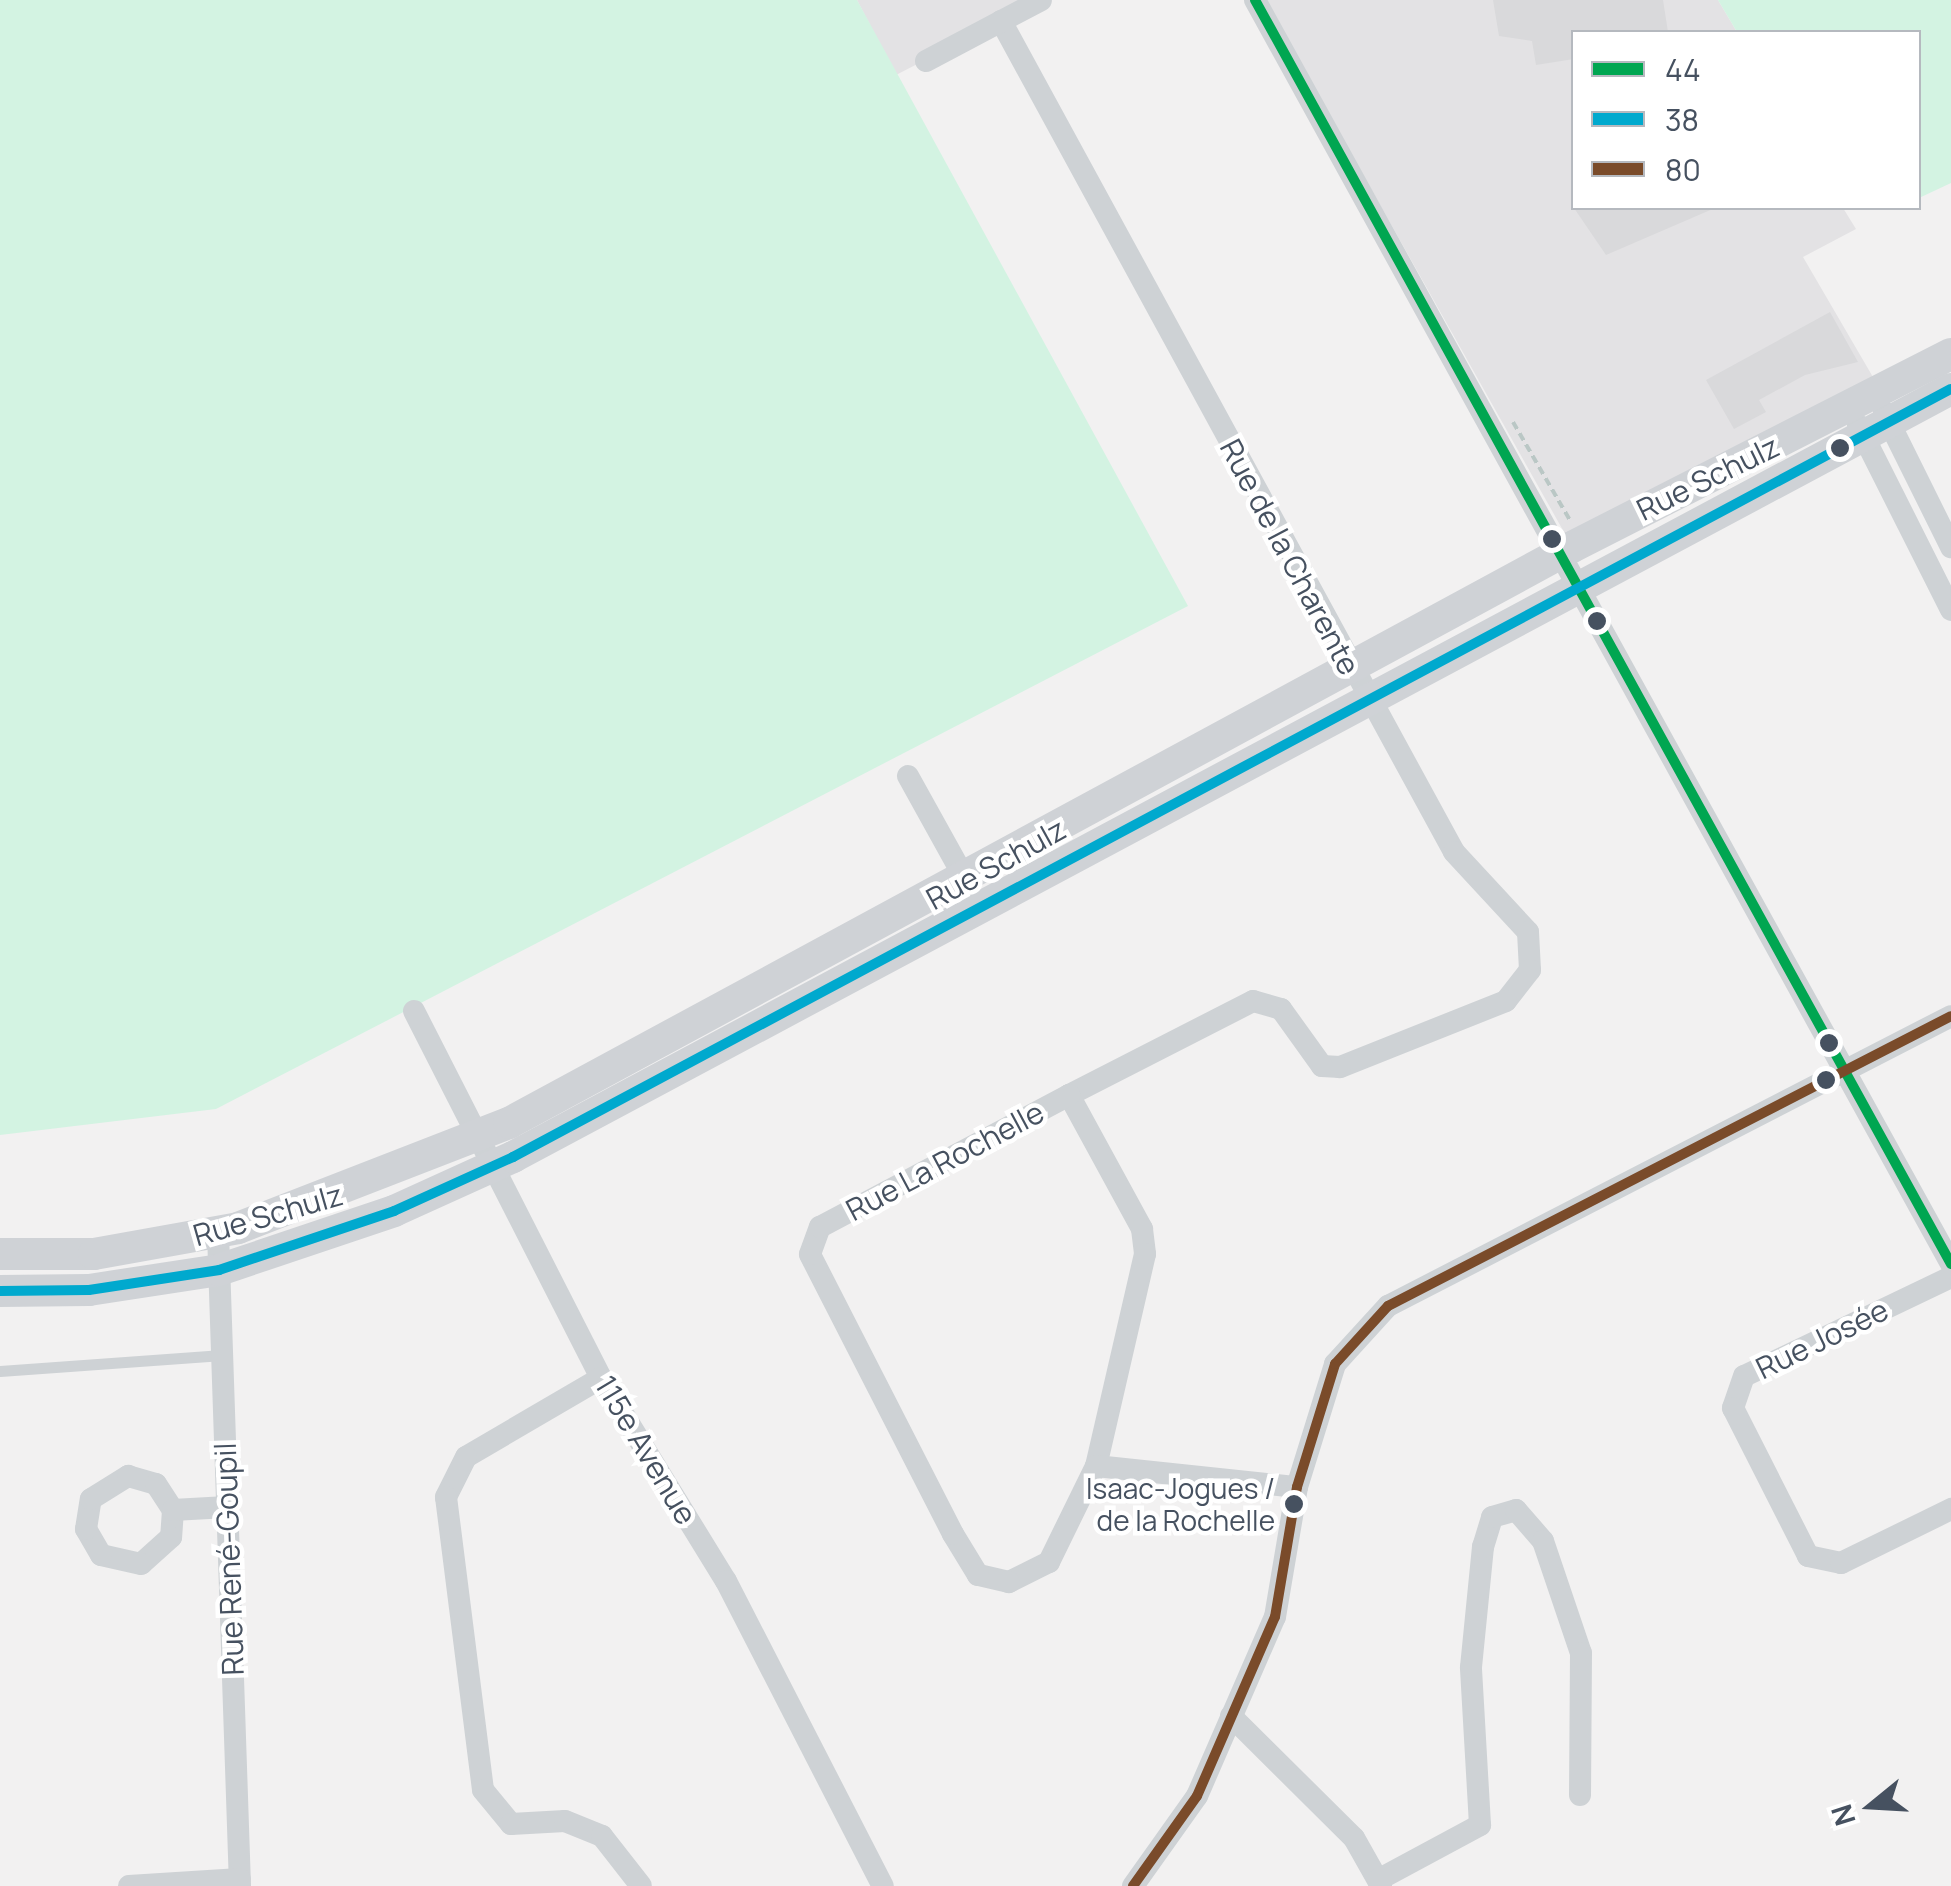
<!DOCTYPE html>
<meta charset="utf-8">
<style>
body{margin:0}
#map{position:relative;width:1951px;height:1886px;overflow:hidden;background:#f2f1f1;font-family:Manrope,sans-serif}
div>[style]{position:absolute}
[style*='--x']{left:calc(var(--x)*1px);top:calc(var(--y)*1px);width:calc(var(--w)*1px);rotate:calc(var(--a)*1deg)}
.education>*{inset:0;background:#e3e2e4}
.green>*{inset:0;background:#d3f3e2}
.building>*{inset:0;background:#d9d9db}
.path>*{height:4px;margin-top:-2px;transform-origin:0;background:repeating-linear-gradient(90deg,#bac7c5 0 8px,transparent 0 13px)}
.lane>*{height:11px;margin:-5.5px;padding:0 5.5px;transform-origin:5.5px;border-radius:5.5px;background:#ced2d5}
.street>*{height:22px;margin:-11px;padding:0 11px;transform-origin:11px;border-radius:11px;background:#ced2d5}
.secondary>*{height:32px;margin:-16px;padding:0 16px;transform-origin:16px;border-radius:16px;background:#cfd2d6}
.bus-1>*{height:10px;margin:-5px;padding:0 5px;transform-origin:5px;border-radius:5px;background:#00a651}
.bus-2>*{height:10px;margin:-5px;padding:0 5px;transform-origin:5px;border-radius:5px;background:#00a9ce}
.bus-3>*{height:10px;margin:-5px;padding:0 5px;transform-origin:5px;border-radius:5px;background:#7a4b2a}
.dots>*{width:28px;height:28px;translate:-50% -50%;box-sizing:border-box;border:5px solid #fff;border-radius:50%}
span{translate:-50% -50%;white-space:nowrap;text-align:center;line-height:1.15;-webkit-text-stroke:9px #fff;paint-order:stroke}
.bus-label{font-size:28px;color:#465160}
.right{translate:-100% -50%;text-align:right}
.street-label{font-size:30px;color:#465160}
.legend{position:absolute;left:1571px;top:30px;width:350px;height:180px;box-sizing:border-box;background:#fff;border:2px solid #b5b9bf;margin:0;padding:12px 18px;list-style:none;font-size:30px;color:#465160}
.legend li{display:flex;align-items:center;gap:20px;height:50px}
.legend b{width:50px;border:2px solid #b5b9bf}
.north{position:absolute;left:1821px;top:1756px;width:100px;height:100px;-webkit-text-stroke:8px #fff;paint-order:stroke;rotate:252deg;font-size:28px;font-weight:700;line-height:40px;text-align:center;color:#465160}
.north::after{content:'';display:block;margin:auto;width:35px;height:45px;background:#465160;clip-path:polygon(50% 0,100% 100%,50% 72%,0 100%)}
</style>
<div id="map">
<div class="education">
<i style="clip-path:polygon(857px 0,1041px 0,896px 75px)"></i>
<i style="clip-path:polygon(1265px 0,1718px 0,1737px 32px,1574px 32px,1574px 208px,1843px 208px,1856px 229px,1803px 257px,1877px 384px,1569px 541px)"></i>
</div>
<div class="green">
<i style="clip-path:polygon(0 0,857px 0,1188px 606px,216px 1109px,0 1135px)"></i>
<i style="clip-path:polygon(1718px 0,1951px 0,1951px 183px,1919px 198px,1918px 32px,1737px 32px)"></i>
</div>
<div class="building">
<i style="clip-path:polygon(1493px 0,1663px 0,1668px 32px,1574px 32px,1574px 59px,1536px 65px,1532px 41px,1499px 36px)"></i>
<i style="clip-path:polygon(1574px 208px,1715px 208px,1606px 255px)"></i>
<i style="clip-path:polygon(1830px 312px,1858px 362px,1805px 375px,1759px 400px,1766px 412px,1734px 429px,1706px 380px)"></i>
</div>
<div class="path">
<i style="--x:1513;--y:422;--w:116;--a:59.9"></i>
</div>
<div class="lane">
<i style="--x:0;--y:1371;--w:223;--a:-4.1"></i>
</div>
<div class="street">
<i style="--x:1255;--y:0;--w:1443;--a:61.16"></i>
<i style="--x:1001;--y:21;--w:946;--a:61.4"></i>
<i style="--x:1454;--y:852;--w:109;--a:47.2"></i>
<i style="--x:1528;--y:932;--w:38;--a:87"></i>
<i style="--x:1530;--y:970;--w:39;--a:128"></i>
<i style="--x:1506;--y:1001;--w:179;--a:158.3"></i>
<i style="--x:1340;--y:1067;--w:18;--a:-177"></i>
<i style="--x:1322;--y:1066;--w:70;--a:-125.7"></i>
<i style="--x:1281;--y:1009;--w:29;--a:-164"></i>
<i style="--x:1253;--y:1001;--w:207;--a:152.9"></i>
<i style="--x:926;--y:61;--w:130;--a:-27.9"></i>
<i style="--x:1884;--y:412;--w:151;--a:63.6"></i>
<i style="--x:1858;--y:425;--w:207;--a:63.3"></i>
<i style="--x:908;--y:776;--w:126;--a:61"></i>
<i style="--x:414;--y:1011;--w:412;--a:63"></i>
<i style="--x:601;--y:1378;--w:238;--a:58.4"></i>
<i style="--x:726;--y:1581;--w:343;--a:62.8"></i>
<i style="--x:1069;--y:1095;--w:153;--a:61.4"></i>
<i style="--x:1142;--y:1229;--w:25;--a:83"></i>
<i style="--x:1145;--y:1254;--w:218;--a:103"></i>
<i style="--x:1096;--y:1466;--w:107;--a:116.1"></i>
<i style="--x:1049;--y:1562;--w:45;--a:153.4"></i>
<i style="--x:1009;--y:1582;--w:32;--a:-167"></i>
<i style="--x:978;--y:1575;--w:48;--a:-121.4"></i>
<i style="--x:953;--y:1534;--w:314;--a:-117.1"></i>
<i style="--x:810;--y:1254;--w:29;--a:-70"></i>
<i style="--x:820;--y:1227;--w:282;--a:-27.9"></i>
<i style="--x:218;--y:1233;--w:653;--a:88.07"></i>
<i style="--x:1951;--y:1277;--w:229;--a:154.4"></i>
<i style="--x:1744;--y:1376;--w:34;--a:109"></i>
<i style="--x:1733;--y:1408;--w:166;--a:63.1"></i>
<i style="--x:1808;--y:1556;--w:34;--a:12"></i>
<i style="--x:1841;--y:1563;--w:123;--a:-26.1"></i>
<i style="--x:601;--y:1378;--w:156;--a:149.7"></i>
<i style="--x:466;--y:1457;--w:45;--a:116.6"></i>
<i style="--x:446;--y:1497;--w:295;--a:82.8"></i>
<i style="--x:483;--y:1790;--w:44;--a:50.5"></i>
<i style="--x:511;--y:1824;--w:54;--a:-3.2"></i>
<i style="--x:565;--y:1821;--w:40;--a:22"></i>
<i style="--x:602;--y:1836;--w:63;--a:52"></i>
<i style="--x:1096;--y:1466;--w:202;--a:6"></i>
<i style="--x:173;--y:1510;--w:27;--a:94"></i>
<i style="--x:171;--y:1537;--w:40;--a:138"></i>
<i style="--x:141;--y:1564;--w:41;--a:-167.3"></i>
<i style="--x:101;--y:1555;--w:30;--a:-120"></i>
<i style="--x:86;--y:1529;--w:30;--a:-81"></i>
<i style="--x:91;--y:1499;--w:44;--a:-31.9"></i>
<i style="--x:128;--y:1476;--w:29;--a:16"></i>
<i style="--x:156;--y:1484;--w:31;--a:57"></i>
<i style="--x:173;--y:1510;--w:54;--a:-3.2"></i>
<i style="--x:1231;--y:1716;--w:173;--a:44.8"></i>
<i style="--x:1354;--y:1838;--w:55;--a:60.6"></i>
<i style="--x:1378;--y:1880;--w:116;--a:-28.3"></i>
<i style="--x:1480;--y:1825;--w:158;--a:-93.3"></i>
<i style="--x:1471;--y:1667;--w:121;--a:-84.3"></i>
<i style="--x:1483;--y:1547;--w:31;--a:-73"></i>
<i style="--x:1492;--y:1517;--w:25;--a:-16"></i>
<i style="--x:1516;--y:1510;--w:41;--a:48.9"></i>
<i style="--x:1543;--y:1541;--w:118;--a:71.3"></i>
<i style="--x:1581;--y:1653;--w:142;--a:90.4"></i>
<i style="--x:129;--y:1886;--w:111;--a:-3.6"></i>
<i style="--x:1133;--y:1886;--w:110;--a:-54.6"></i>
<i style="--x:1197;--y:1796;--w:195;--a:-66.5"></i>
<i style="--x:1275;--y:1617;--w:132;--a:-80.4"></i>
<i style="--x:1297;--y:1487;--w:129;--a:-72.8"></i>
<i style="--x:1335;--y:1364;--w:79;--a:-47.6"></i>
<i style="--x:1388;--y:1306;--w:633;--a:-27.25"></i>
</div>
<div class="secondary">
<i style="--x:0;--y:1254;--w:94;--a:0"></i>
<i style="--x:94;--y:1254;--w:146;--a:-10.2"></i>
<i style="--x:238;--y:1228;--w:291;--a:-21.2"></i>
<i style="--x:509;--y:1123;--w:1209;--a:-28.45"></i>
<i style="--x:1572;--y:547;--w:425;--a:-27"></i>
<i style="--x:0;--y:1291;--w:89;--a:-0.6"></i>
<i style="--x:89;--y:1290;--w:132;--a:-8.7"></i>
<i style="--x:219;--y:1270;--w:185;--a:-18.6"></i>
<i style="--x:394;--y:1211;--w:131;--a:-24.4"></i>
<i style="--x:513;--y:1157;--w:1630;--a:-28.11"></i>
</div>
<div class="bus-1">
<i style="--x:1255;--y:0;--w:1443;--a:61.16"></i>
</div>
<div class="bus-2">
<i style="--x:0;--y:1291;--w:89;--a:-0.6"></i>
<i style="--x:89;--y:1290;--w:132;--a:-8.7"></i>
<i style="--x:219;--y:1270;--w:185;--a:-18.6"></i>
<i style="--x:394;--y:1211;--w:131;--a:-24.4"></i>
<i style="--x:513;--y:1157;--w:1630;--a:-28.11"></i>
</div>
<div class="bus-3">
<i style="--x:1133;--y:1886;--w:110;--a:-54.6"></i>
<i style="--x:1197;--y:1796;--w:195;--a:-66.5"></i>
<i style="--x:1275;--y:1617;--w:132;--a:-80.4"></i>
<i style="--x:1297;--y:1487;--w:129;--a:-72.8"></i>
<i style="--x:1335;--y:1364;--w:79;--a:-47.6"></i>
<i style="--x:1388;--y:1306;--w:633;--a:-27.25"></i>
</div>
<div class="dots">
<i style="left:1840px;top:448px;background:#465160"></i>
<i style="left:1552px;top:539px;background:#465160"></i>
<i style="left:1597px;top:621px;background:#465160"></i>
<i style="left:1829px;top:1043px;background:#465160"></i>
<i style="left:1826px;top:1080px;background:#465160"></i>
<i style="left:1294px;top:1504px;background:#465160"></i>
</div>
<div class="bus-label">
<span class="right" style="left:1275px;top:1504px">Isaac-Jogues /<br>de la Rochelle</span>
</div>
<div class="street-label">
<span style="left:1708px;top:478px;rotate:-26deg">Rue Schulz</span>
<span style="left:1290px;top:557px;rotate:62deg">Rue de la Charente</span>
<span style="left:996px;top:864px;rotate:-29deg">Rue Schulz</span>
<span style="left:945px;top:1161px;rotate:-28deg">Rue La Rochelle</span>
<span style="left:268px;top:1215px;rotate:-16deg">Rue Schulz</span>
<span style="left:1822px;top:1339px;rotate:-26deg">Rue Josée</span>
<span style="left:646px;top:1450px;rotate:59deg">115e Avenue</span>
<span style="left:229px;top:1559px;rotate:-92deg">Rue René-Goupil</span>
</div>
<ul class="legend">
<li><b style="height:12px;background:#00a651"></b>44</li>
<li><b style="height:12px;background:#00a9ce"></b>38</li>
<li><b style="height:12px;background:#7a4b2a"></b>80</li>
</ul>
<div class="north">N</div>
</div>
